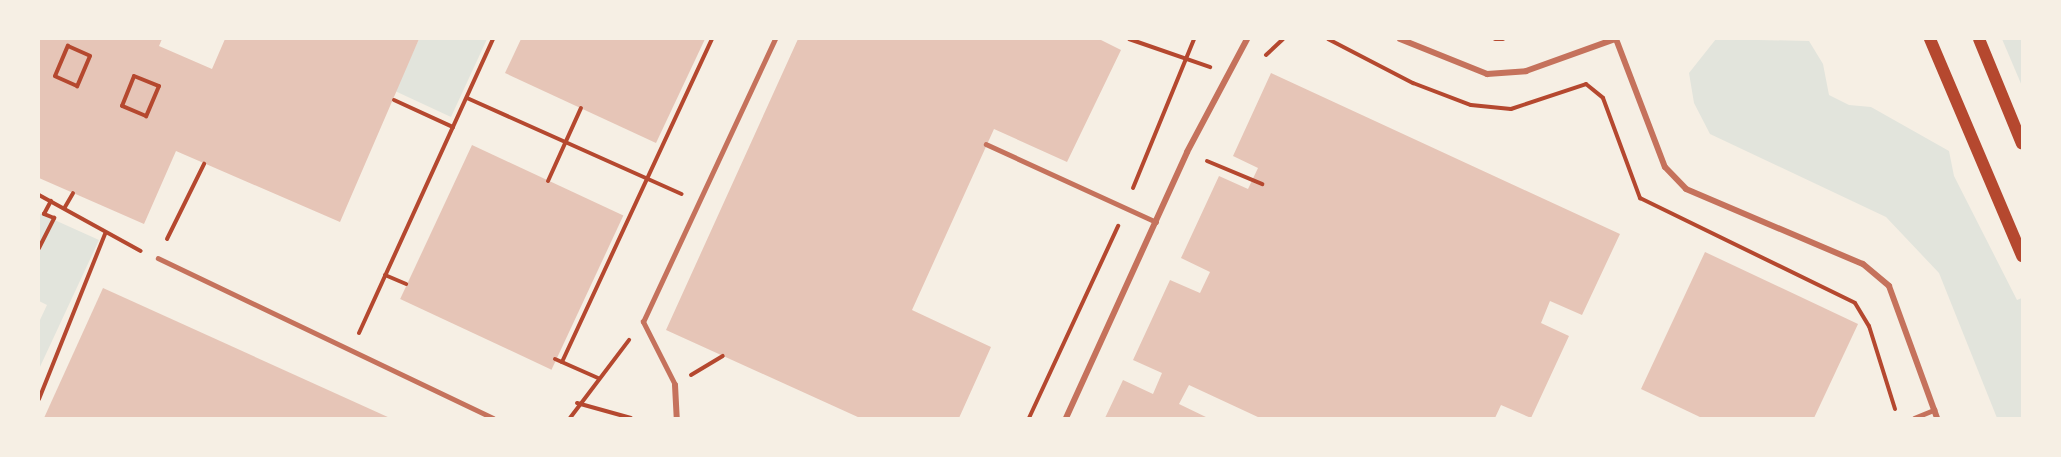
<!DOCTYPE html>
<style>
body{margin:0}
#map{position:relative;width:2061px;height:457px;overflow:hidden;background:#f6efe4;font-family:Commissioner,sans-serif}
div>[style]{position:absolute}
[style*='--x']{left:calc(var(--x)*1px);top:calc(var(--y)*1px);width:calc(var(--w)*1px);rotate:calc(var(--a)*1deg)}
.green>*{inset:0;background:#e2e4dc}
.building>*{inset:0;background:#e6c5b7;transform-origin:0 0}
.path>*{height:4px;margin:-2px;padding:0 2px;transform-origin:2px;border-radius:2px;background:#b5482f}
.service>*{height:4.5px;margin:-2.25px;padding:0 2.25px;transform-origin:2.25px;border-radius:2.25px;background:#c5725c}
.minor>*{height:6px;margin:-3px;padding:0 3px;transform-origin:3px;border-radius:3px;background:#c5725c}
.secondary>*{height:12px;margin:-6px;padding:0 6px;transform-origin:6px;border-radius:6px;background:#b5482f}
span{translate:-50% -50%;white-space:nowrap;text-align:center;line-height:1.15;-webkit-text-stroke:4.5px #f6efe4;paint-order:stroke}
.frame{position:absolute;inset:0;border:40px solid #f6efe4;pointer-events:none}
</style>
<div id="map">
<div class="green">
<i style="clip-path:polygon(419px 39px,487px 39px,451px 117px,395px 91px)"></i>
<i style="clip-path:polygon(1716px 39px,1809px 41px,1823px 64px,1829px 95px,1849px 105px,1871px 107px,1949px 151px,1954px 176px,2017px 300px,2022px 298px,2022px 418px,1997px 418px,1939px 273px,1886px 217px,1710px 134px,1694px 103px,1689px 73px)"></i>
<i style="clip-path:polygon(2002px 39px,2022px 39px,2022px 86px)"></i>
<i style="clip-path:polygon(39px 213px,99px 240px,39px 369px,39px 322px,47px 305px,39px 301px)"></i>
</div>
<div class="building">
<i style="clip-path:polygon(39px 39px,162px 39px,159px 46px,212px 69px,225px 39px,419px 39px,340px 222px,176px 151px,144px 224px,39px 178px)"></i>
<i style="clip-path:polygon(521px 39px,705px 39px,656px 143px,505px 73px)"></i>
<i style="clip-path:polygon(798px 39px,1099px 39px,1121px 50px,1067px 162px,994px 129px,912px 310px,991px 347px,959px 418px,860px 418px,666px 330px)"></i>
<i style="clip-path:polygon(1271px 73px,1620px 234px,1582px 315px,1550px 301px,1541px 323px,1569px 336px,1531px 418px,1501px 405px,1495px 418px,1260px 418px,1189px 385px,1179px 404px,1208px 418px,1105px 418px,1123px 380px,1153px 394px,1162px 373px,1133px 360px,1170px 280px,1200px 293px,1210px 272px,1181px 258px,1219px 176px,1248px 189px,1258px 168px,1233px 156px)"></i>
<i style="left:472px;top:145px;width:167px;height:170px;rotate:25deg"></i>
<i style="clip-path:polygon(1705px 252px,1858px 324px,1814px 418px,1702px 418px,1641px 389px)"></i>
<i style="clip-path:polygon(103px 288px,390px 418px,44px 418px)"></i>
</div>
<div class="path">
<i style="--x:1129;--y:39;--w:86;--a:19.1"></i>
<i style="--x:1328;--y:39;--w:96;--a:27.4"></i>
<i style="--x:1413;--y:83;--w:62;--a:20.8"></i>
<i style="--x:1471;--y:105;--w:40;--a:5.7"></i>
<i style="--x:1511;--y:109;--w:79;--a:-18.4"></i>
<i style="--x:1586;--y:84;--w:22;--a:39"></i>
<i style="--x:1603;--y:98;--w:107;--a:69.7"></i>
<i style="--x:1640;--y:198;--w:239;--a:26"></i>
<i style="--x:1855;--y:303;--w:27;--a:59"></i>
<i style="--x:1869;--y:326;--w:87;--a:72.6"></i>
<i style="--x:1495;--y:39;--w:8;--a:0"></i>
<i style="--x:68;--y:46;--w:24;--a:24"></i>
<i style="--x:90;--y:56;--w:33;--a:113"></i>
<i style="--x:77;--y:86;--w:24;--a:-156"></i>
<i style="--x:55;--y:76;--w:33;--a:-67"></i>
<i style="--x:1266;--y:55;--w:23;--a:-43"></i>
<i style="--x:134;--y:76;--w:27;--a:22"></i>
<i style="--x:159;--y:86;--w:33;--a:113"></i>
<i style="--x:146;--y:116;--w:26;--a:-157"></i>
<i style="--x:122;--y:106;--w:32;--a:-68"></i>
<i style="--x:467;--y:98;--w:235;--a:24.1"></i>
<i style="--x:394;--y:100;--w:65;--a:24.6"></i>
<i style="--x:1207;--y:161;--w:60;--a:22.7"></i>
<i style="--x:548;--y:181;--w:80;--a:-65.7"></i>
<i style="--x:1133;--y:188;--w:161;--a:-67.7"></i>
<i style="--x:39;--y:195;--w:116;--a:28.8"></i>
<i style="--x:65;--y:207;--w:16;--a:-60"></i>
<i style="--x:167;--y:239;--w:84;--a:-63.7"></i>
<i style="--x:39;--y:248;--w:34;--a:-63"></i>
<i style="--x:54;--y:218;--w:11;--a:-158"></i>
<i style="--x:44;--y:214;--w:15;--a:-62"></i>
<i style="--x:385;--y:275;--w:23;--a:23"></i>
<i style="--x:359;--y:333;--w:323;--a:-65.5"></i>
<i style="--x:555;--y:359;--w:47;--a:23.8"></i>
<i style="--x:562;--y:362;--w:356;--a:-65.1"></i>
<i style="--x:691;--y:375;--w:37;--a:-31"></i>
<i style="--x:39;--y:399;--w:178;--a:-68.2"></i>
<i style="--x:577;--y:403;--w:56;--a:15.5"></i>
<i style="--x:570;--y:418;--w:98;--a:-52.9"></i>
<i style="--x:1029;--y:418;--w:212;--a:-65.1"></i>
</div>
<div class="service">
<i style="--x:986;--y:144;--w:187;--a:24.6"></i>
<i style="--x:158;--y:258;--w:371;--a:25.5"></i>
<i style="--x:675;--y:385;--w:71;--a:-116.9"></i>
<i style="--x:643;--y:322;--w:312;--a:-65"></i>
<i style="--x:1914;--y:418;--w:22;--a:-22"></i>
</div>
<div class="minor">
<i style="--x:1400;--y:39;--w:94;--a:21.9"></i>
<i style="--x:1487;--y:74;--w:39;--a:-4"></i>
<i style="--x:1526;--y:71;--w:95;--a:-19.8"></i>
<i style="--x:1616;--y:39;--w:137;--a:69.1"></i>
<i style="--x:1665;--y:167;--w:30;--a:46"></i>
<i style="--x:1686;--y:189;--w:192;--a:23"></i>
<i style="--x:1863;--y:264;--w:34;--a:40"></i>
<i style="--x:1889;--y:286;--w:140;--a:70"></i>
<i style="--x:675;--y:385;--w:33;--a:87"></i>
<i style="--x:1066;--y:418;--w:292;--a:-65.5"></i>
<i style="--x:1187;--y:152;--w:128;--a:-62"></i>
</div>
<div class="secondary">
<i style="--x:1930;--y:39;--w:236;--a:67"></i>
<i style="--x:1979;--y:39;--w:113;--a:67.7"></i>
</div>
<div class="frame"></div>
</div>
